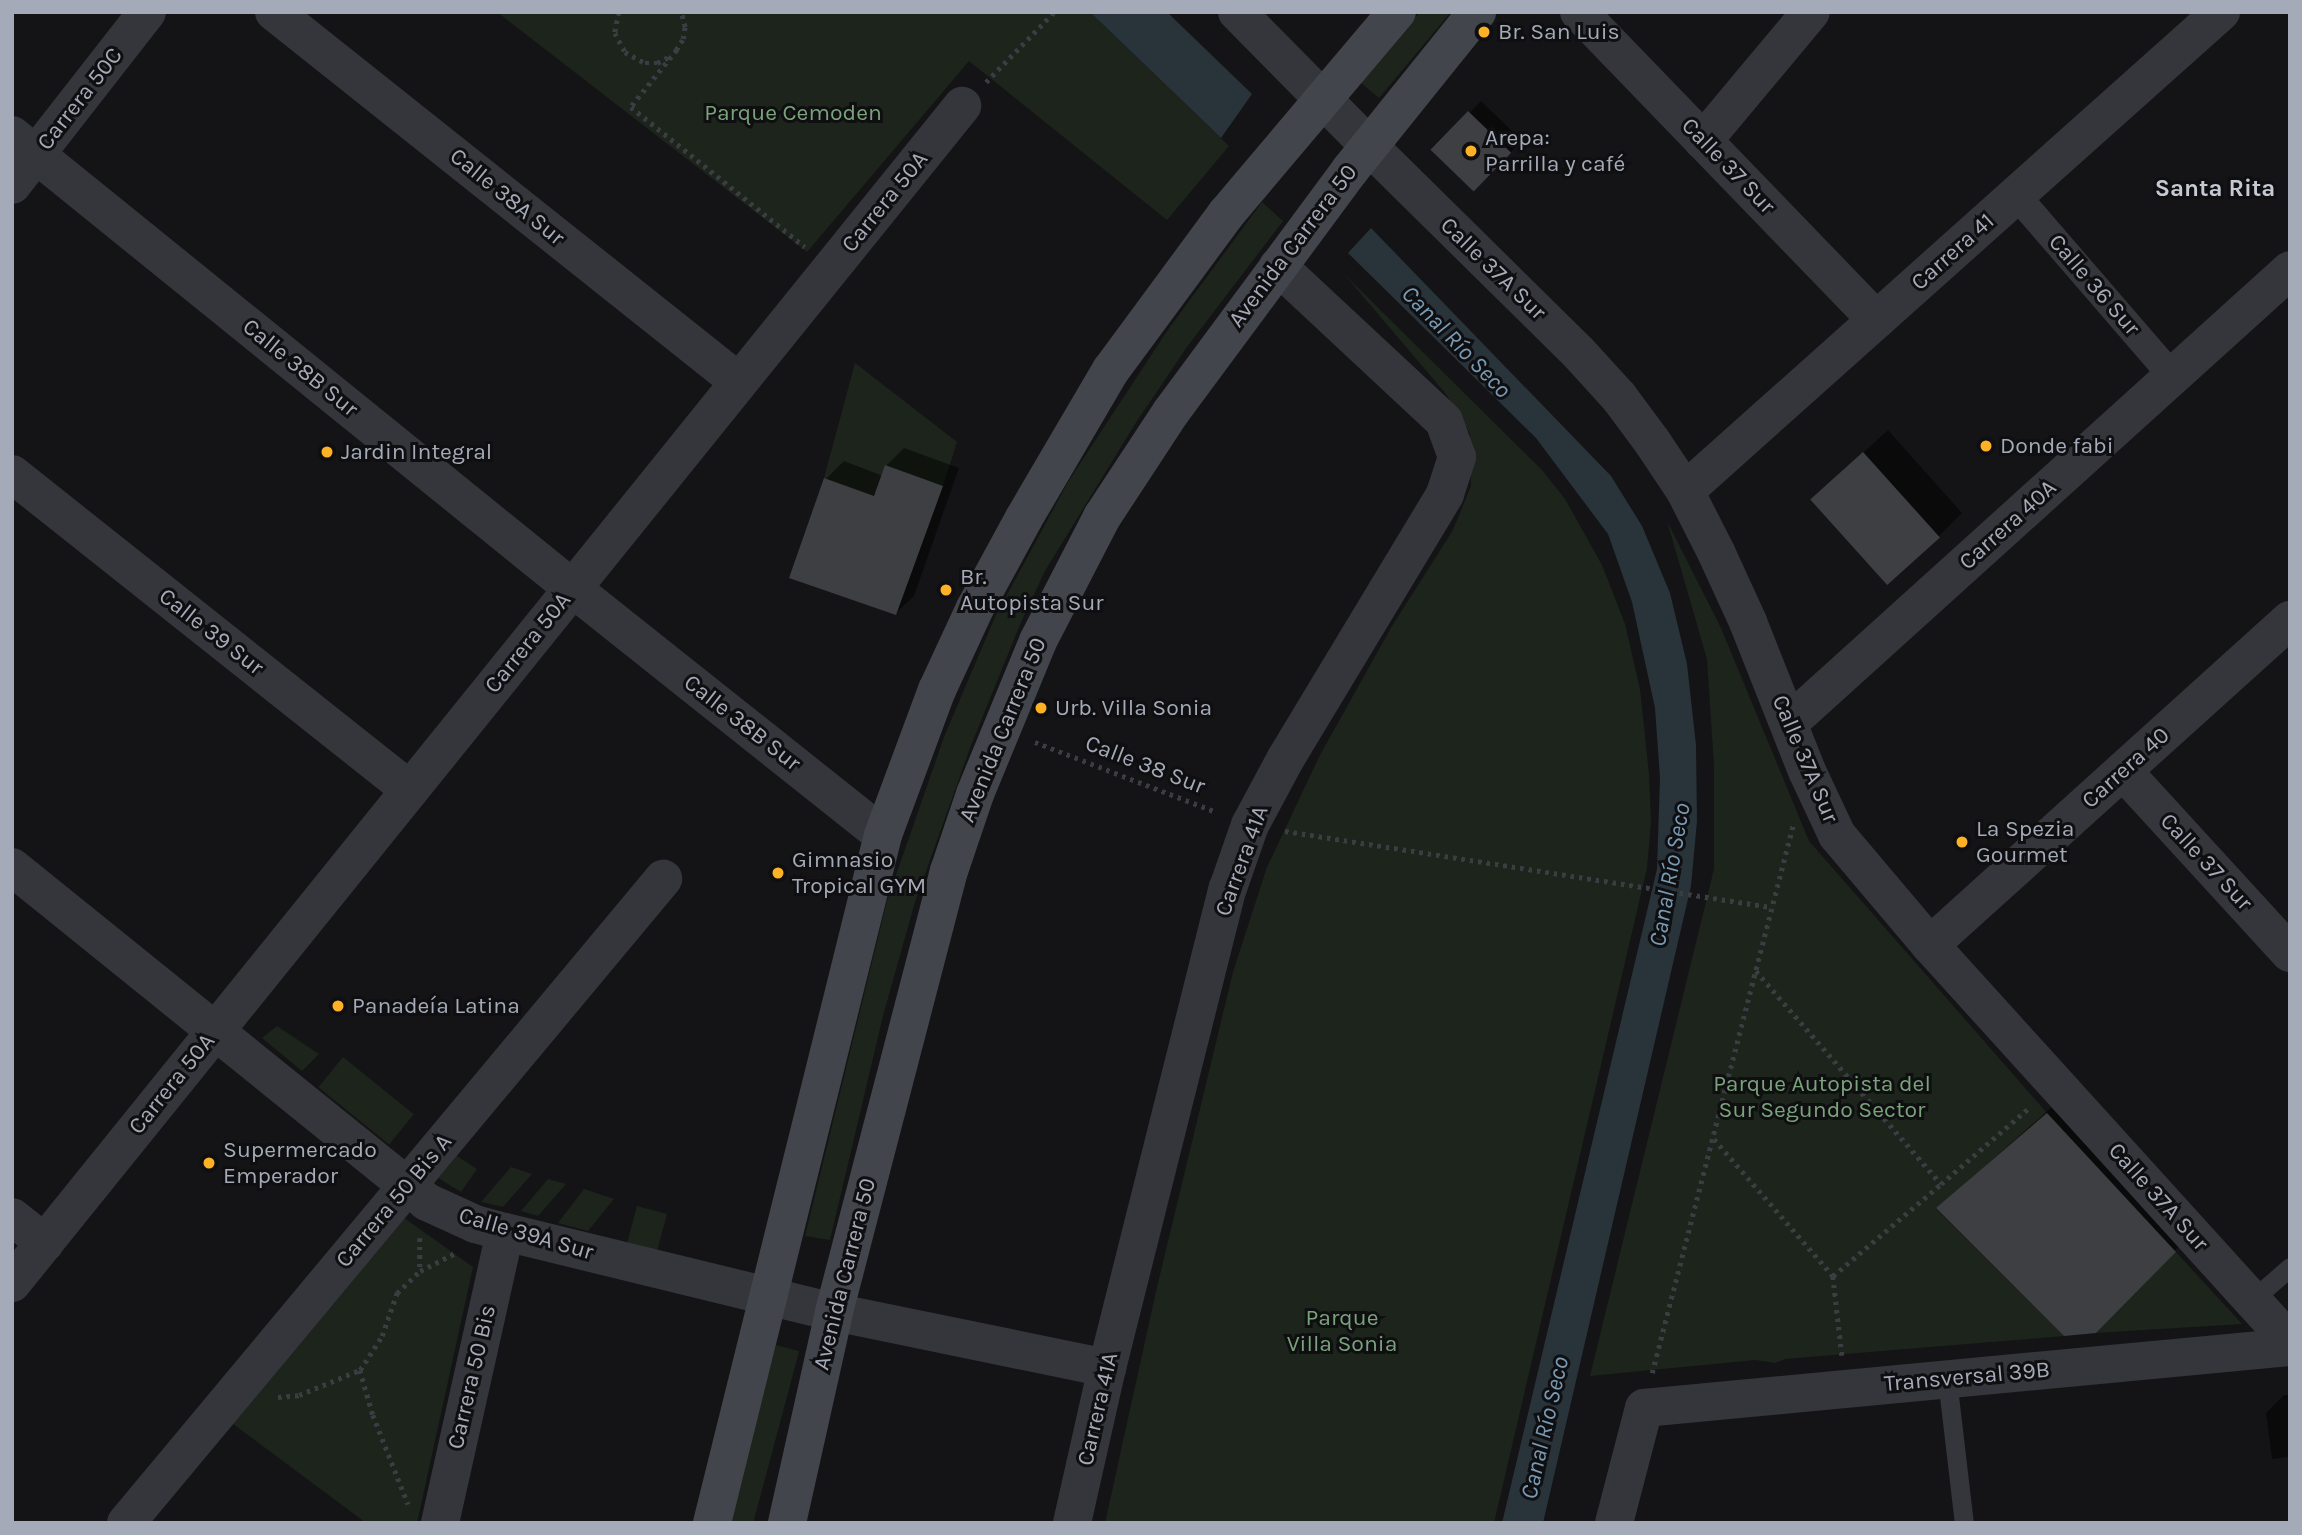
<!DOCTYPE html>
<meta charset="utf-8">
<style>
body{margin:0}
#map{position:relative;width:2302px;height:1535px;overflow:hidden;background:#141416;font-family:Karla,sans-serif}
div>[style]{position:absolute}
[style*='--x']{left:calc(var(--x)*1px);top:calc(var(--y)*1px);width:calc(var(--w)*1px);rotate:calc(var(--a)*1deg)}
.green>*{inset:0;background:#1c241c;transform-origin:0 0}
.water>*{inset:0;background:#29333a}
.shadow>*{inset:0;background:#0007;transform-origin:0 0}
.building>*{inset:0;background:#3e3f43;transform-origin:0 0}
.path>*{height:4.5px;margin-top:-2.25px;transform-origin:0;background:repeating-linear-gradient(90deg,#3a3d42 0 3.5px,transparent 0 8.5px)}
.service>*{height:19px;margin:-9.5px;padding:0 9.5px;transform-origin:9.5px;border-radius:9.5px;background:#34363b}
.pedestrian>*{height:28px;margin:-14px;padding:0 14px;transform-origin:14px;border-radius:14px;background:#34363b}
.minor>*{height:38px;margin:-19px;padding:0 19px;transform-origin:19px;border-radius:19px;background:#34363b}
.tertiary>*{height:38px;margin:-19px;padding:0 19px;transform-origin:19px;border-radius:19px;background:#34363b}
.secondary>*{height:38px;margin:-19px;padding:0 19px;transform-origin:19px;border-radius:19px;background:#42454b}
.dots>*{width:19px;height:19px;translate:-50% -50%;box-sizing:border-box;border:4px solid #0f0f11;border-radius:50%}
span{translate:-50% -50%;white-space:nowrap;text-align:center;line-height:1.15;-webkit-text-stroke:6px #0f0f11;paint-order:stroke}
.poi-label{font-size:23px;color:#a4aab7}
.left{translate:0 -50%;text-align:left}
.street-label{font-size:23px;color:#a4aab7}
.park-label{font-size:23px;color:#7aa37c}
.neighbourhood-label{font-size:24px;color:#c6c9d3;font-weight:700}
.water-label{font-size:24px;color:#799ab4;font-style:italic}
.frame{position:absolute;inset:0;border:14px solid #a4aab7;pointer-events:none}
</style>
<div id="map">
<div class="green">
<i style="clip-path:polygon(497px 12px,1090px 12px,1229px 146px,1167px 220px,969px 61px,807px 252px)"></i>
<i style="clip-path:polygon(1420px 12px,1451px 12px,1379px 98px,1361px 83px)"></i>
<i style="clip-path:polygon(1262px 202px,1283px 221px,1187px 347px,1135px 424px,1045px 571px,1021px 622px,970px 748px,915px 902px,883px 1016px,830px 1240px,805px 1236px,887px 901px,944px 737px,995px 617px,1068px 482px,1167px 331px)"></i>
<i style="clip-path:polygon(1344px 274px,1542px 470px,1565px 499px,1602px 565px,1625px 624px,1640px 689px,1649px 774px,1651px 822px,1647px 868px,1494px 1523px,1105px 1523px,1157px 1287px,1233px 972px,1267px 867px,1320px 755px,1392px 626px,1453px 530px,1471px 486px,1470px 433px,1446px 394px)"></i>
<i style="clip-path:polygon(855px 363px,957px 442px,943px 486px,885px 466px,874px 496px,824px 478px)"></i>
<i style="clip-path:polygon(1667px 521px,1721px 628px,1809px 841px,2047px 1113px,1936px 1209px,2064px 1336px,1785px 1359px,1775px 1363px,1755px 1360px,1590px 1376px,1714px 869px,1714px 766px,1707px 659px)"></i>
<i style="clip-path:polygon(277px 1026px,319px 1054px,302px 1071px,262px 1038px)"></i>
<i style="left:343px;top:1057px;width:91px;height:39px;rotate:39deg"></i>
<i style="clip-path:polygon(457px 1156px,477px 1169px,461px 1192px,438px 1178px)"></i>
<i style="clip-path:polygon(511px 1167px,532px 1174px,503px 1207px,481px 1202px)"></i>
<i style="clip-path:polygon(548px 1179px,566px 1184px,538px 1216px,521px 1211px)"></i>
<i style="clip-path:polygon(584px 1189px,614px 1199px,588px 1231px,558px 1223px)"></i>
<i style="left:637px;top:1206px;width:31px;height:39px;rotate:15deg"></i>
<i style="clip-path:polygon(400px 1215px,473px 1267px,417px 1523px,366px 1523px,229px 1421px)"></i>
<i style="clip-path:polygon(2176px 1252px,2242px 1324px,2096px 1333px)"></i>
<i style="left:776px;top:1345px;width:24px;height:182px;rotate:15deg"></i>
</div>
<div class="water">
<i style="clip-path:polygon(1090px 12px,1167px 12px,1252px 94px,1221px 138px)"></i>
<i style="clip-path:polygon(1371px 228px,1611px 476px,1642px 526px,1670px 593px,1687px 664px,1696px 745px,1697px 821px,1691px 886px,1543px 1523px,1502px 1523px,1657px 869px,1660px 778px,1655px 708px,1632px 602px,1608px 534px,1536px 438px,1348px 253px)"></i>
</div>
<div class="shadow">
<i style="left:1481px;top:101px;width:57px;height:69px;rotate:44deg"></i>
<i style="clip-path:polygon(1888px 430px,1962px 513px,1938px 537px,1813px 499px)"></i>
<i style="clip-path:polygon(904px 448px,959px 468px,914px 596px,896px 613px,826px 479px,844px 461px,883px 476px,886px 466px)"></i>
<i style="clip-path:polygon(2071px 1090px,2198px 1227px,2095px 1331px,1938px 1208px)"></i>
<i style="clip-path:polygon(2284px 1395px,2290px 1395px,2290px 1457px,2272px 1459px,2266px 1413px)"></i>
</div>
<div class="building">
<i style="left:1468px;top:111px;width:60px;height:54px;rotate:44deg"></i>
<i style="left:1863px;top:452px;width:115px;height:71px;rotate:48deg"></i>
<i style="clip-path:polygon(885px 465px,943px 486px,896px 615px,789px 578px,824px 478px,874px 496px)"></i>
<i style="clip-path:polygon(2047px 1113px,2176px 1252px,2096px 1333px,2064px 1336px,1936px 1208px)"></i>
</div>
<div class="path">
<i style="--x:619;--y:12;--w:21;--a:101"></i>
<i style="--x:615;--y:33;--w:21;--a:62"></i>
<i style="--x:625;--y:52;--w:23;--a:29"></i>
<i style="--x:645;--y:63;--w:12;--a:0"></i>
<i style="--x:657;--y:63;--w:15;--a:-28"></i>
<i style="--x:676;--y:50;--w:13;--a:-58"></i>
<i style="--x:683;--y:39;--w:12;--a:-81"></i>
<i style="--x:685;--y:27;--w:16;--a:-105"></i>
<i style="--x:677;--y:50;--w:73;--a:128.9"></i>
<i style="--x:631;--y:107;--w:223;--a:38.8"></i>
<i style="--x:986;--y:82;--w:98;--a:-45.8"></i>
<i style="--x:1035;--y:742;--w:194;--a:21.1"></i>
<i style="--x:1285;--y:831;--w:493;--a:8.9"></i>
<i style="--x:1756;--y:971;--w:282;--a:49"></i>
<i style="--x:1941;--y:1184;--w:119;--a:-40.9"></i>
<i style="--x:1714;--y:1139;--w:181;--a:49"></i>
<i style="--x:1833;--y:1276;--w:142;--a:-40.4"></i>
<i style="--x:420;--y:1238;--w:33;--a:90"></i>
<i style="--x:1833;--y:1276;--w:80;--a:83.5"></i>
<i style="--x:360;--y:1370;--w:47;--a:73.9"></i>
<i style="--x:373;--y:1415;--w:96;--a:68.5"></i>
<i style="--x:1652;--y:1373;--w:566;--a:-75.57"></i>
<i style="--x:278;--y:1397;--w:21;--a:-5"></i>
<i style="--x:299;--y:1395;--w:66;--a:-22.3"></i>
<i style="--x:360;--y:1370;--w:40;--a:-57.1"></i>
<i style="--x:382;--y:1336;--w:46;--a:-70.8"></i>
<i style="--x:397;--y:1293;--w:32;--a:-44"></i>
<i style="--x:420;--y:1271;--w:38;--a:-27"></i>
</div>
<div class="service">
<i style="--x:2252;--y:1300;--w:50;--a:-41"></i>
<i style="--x:1947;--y:1379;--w:145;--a:83.3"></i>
</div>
<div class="pedestrian">
<i style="--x:2016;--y:195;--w:239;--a:49.2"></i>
</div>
<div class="minor">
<i style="--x:274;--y:12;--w:594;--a:38.51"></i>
<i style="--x:1579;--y:12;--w:428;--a:46"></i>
<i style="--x:12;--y:135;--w:720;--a:38.97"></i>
<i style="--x:572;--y:588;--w:397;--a:38.5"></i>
<i style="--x:1703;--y:141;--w:168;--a:-50.1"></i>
<i style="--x:1369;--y:146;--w:293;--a:44.6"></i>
<i style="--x:1578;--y:352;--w:61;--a:47.7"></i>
<i style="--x:1619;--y:397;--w:57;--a:53.5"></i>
<i style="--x:1653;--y:443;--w:58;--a:56.3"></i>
<i style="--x:1685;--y:491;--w:68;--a:63.1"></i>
<i style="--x:1716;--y:552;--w:77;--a:65.4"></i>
<i style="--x:1748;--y:622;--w:160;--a:68.4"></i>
<i style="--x:1807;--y:771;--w:71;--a:64.9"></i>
<i style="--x:1837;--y:835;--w:144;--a:49.8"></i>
<i style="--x:1930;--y:945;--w:536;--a:47.8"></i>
<i style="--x:12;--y:185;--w:219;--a:-52"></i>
<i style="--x:12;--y:474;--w:508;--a:38.45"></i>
<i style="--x:1685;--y:491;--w:719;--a:-41.79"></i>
<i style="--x:1789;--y:723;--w:675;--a:-42.12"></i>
<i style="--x:2123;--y:771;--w:247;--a:47.5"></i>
<i style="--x:1930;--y:945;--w:485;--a:-42.1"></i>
<i style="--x:12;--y:1217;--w:42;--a:38.2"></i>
<i style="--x:12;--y:1283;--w:1513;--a:-51.09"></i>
<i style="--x:834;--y:1312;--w:279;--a:11.6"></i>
<i style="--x:126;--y:1523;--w:839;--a:-50.18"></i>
<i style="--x:440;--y:1523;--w:298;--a:-77.4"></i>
<i style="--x:1072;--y:1523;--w:159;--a:-77.3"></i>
<i style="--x:1107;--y:1368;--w:495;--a:-75.9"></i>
<i style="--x:1228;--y:888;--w:67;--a:-70.8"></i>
<i style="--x:1250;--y:825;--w:76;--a:-61.8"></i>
<i style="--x:1286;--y:758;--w:308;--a:-58.9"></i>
<i style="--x:1445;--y:494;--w:39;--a:-72"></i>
<i style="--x:1457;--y:457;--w:38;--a:-110"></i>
<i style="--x:1444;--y:421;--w:227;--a:-137"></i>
<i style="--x:1614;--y:1523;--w:119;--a:-75.4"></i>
<i style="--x:1644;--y:1408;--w:649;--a:-5.39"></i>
</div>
<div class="tertiary">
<i style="--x:1237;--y:12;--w:188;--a:45.4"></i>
<i style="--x:12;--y:867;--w:533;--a:38.91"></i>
<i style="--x:427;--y:1202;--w:53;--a:24.6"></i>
<i style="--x:475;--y:1224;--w:31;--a:15"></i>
<i style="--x:505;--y:1232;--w:339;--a:13.7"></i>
</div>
<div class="secondary">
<i style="--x:712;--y:1523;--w:709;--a:-76.04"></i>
<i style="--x:883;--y:835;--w:155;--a:-69.6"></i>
<i style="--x:937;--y:690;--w:90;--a:-65.1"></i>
<i style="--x:975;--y:608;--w:102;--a:-61.4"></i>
<i style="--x:1024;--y:518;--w:172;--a:-59.6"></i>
<i style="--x:1111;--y:370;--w:194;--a:-53.6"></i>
<i style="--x:1226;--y:214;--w:265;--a:-49.8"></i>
<i style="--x:787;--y:1523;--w:216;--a:-77.4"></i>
<i style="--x:834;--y:1312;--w:456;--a:-75.4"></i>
<i style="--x:949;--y:871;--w:81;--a:-71.3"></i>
<i style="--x:975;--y:794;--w:165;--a:-67.6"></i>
<i style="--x:1038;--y:641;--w:140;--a:-62.7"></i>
<i style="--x:1102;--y:517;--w:126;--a:-56.7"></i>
<i style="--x:1171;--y:412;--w:301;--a:-53.5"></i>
<i style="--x:1350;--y:170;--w:203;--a:-51.2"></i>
</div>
<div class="dots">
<i style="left:1484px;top:32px;background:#fdb125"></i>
<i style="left:1471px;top:151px;background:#fdb125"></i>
<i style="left:1986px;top:446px;background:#fdb125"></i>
<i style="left:327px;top:452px;background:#fdb125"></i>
<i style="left:946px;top:590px;background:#fdb125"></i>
<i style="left:1041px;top:708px;background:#fdb125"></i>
<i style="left:1962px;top:842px;background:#fdb125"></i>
<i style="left:778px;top:873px;background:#fdb125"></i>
<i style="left:338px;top:1006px;background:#fdb125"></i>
<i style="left:209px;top:1163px;background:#fdb125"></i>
</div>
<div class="poi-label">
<span class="left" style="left:1498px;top:32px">Br. San Luis</span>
<span class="left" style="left:1485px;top:151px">Arepa:<br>Parrilla y café</span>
<span class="left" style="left:2000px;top:446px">Donde fabi</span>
<span class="left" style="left:341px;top:452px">Jardin Integral</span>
<span class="left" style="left:960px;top:590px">Br.<br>Autopista Sur</span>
<span class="left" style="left:1055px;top:708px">Urb. Villa Sonia</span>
<span class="left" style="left:1976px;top:842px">La Spezia<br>Gourmet</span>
<span class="left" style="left:792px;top:873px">Gimnasio<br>Tropical GYM</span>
<span class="left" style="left:352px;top:1006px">Panadeía Latina</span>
<span class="left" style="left:223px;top:1163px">Supermercado<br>Emperador</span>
</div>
<div class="street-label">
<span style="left:80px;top:99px;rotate:-52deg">Carrera 50C</span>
<span style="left:1728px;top:166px;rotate:46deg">Calle 37 Sur</span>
<span style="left:507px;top:197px;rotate:39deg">Calle 38A Sur</span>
<span style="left:885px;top:202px;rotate:-51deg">Carrera 50A</span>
<span style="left:1293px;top:246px;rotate:-53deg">Avenida Carrera 50</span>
<span style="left:1953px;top:252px;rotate:-42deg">Carrera 41</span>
<span style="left:1493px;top:269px;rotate:44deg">Calle 37A Sur</span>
<span style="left:2094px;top:285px;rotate:49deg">Calle 36 Sur</span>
<span style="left:300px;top:368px;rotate:39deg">Calle 38B Sur</span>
<span style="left:2008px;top:525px;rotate:-42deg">Carrera 40A</span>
<span style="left:211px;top:632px;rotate:38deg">Calle 39 Sur</span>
<span style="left:528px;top:643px;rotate:-51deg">Carrera 50A</span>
<span style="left:742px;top:723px;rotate:38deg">Calle 38B Sur</span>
<span style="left:1003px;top:730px;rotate:-68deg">Avenida Carrera 50</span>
<span style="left:1805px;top:759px;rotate:67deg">Calle 37A Sur</span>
<span style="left:1145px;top:765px;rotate:21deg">Calle 38 Sur</span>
<span style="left:2126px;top:768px;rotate:-42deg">Carrera 40</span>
<span style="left:1242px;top:861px;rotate:-70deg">Carrera 41A</span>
<span style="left:2206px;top:862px;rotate:47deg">Calle 37 Sur</span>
<span style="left:172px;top:1084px;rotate:-51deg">Carrera 50A</span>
<span style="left:2158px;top:1197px;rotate:48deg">Calle 37A Sur</span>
<span style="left:394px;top:1201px;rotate:-50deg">Carrera 50 Bis A</span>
<span style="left:526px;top:1234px;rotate:16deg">Calle 39A Sur</span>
<span style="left:845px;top:1274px;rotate:-76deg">Avenida Carrera 50</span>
<span style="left:472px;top:1377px;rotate:-77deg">Carrera 50 Bis</span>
<span style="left:1967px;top:1377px;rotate:-5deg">Transversal 39B</span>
<span style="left:1098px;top:1409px;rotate:-77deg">Carrera 41A</span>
</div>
<div class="park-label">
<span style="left:793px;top:113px">Parque Cemoden</span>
<span style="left:1822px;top:1097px">Parque Autopista del<br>Sur Segundo Sector</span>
<span style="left:1342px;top:1331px">Parque<br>Villa Sonia</span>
</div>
<div class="neighbourhood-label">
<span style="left:2215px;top:189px">Santa Rita</span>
</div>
<div class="water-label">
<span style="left:1456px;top:342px;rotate:46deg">Canal Río Seco</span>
<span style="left:1670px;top:875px;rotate:-80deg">Canal Río Seco</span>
<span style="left:1545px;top:1428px;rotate:-77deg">Canal Río Seco</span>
</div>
<div class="frame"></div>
</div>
